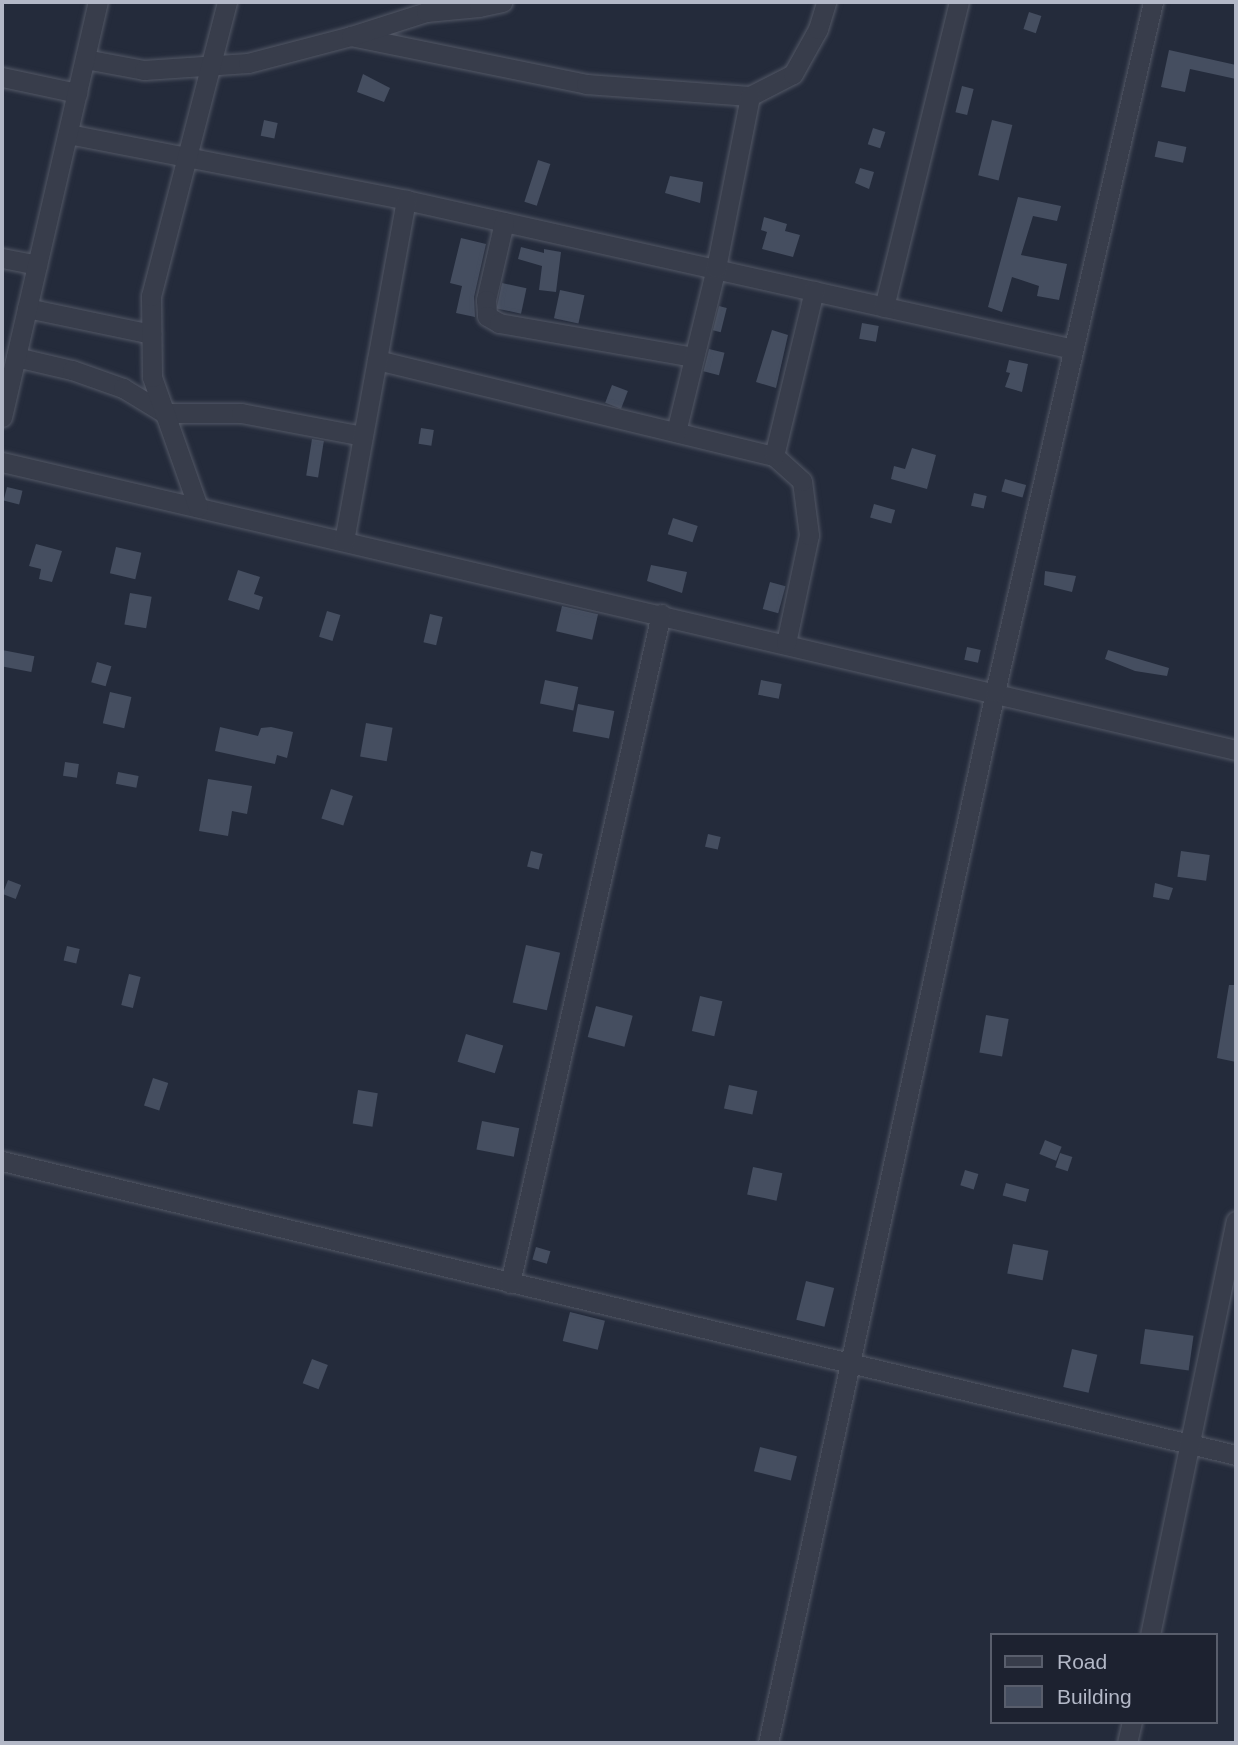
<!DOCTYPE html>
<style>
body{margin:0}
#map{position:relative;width:1238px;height:1745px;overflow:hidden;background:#242b3b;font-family:Helvetica,sans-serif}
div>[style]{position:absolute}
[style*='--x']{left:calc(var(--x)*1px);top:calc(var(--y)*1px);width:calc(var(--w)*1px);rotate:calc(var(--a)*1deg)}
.building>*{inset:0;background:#454e60;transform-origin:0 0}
.roads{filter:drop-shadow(0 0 2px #535866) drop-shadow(0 0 2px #535866)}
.minor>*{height:19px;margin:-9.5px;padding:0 9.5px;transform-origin:9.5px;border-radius:9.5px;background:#383d4b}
span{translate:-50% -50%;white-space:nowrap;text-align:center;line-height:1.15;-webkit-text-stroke:5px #1d2230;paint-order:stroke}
.frame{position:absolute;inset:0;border:4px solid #b3b8c7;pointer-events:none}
.legend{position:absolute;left:990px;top:1633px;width:228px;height:91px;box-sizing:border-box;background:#1d2230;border:2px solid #595e6c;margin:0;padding:9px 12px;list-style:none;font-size:21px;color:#b3b8c7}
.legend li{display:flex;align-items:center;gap:14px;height:35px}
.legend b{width:35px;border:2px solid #595e6c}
</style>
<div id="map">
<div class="building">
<i style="left:1029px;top:12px;width:13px;height:18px;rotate:18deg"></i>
<i style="clip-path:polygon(1169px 50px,1236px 65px,1236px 79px,1190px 69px,1185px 92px,1161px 87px)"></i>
<i style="clip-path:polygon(363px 74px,390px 88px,384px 102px,357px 92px)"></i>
<i style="left:962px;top:86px;width:12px;height:27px;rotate:14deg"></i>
<i style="left:264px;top:120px;width:14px;height:16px;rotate:12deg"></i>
<i style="left:992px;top:120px;width:21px;height:57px;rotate:14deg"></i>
<i style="left:873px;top:128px;width:13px;height:17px;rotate:18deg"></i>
<i style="left:1158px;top:141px;width:29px;height:16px;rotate:12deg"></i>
<i style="left:538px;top:160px;width:13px;height:44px;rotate:18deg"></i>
<i style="clip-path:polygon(860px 168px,874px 172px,869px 189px,855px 183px)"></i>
<i style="clip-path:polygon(670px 176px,703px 182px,700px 203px,665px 193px)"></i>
<i style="clip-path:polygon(1018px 197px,1061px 206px,1057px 221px,1033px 216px,1021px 255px,1067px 264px,1059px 300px,1037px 296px,1039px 286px,1012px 277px,1002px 312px,988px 307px)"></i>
<i style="clip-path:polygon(764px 217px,787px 224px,785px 231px,800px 235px,793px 257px,762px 249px,767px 232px,761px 230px)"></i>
<i style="clip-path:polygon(461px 238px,486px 244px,474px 297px,475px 317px,456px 313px,462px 286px,450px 283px)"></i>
<i style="clip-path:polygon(521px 247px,544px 253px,544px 249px,561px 252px,556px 292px,539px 290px,542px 266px,518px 259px)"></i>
<i style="left:502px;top:283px;width:25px;height:26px;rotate:12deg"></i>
<i style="left:560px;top:290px;width:25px;height:29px;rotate:12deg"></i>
<i style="left:719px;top:306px;width:8px;height:25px;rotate:14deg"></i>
<i style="left:862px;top:323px;width:17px;height:16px;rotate:10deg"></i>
<i style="clip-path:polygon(772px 330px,788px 335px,776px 388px,756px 382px)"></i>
<i style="left:709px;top:349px;width:16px;height:23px;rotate:14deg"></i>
<i style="clip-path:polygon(1009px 360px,1028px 364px,1022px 392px,1005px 387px,1010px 373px,1006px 372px)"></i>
<i style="left:612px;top:385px;width:17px;height:19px;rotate:21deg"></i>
<i style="left:421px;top:428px;width:13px;height:16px;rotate:9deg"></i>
<i style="left:312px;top:439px;width:12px;height:37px;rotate:9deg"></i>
<i style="clip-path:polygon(912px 448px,936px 455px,927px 489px,891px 479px,894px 466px,905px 469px)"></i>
<i style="left:1005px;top:479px;width:22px;height:13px;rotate:16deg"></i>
<i style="left:7px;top:487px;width:16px;height:14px;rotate:14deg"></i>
<i style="left:974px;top:493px;width:13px;height:13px;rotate:13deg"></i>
<i style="left:874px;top:504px;width:22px;height:14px;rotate:16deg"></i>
<i style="left:673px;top:518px;width:26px;height:17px;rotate:18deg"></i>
<i style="clip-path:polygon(36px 544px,62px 551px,52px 582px,39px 579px,41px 569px,29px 566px)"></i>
<i style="left:116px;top:547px;width:26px;height:27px;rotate:13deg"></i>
<i style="clip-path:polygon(651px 565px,687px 572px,682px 593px,647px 581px)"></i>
<i style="clip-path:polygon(238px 570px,260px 577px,254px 594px,263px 597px,259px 610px,228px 600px)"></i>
<i style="clip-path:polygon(1045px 571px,1076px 576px,1072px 592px,1044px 585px)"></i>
<i style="left:770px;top:582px;width:16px;height:28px;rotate:15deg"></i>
<i style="left:130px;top:593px;width:22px;height:32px;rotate:10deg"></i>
<i style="left:562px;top:606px;width:37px;height:26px;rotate:13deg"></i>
<i style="left:327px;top:611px;width:14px;height:27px;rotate:17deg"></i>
<i style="left:430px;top:614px;width:13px;height:29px;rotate:13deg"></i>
<i style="left:967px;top:647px;width:14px;height:13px;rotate:12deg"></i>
<i style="left:2px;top:650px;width:33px;height:16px;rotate:11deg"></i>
<i style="clip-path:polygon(1108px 650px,1169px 668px,1167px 676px,1135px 671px,1105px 659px)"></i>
<i style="left:97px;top:662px;width:15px;height:21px;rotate:16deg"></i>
<i style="left:545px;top:680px;width:34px;height:24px;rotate:12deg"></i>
<i style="left:761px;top:680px;width:21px;height:15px;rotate:11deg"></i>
<i style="left:110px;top:692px;width:22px;height:32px;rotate:13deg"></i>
<i style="left:578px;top:704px;width:37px;height:28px;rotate:11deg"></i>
<i style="left:366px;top:723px;width:27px;height:34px;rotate:10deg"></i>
<i style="clip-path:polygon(220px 727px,258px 736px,261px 728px,271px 727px,293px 732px,287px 758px,277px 755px,275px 764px,215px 751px)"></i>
<i style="left:65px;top:762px;width:14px;height:14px;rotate:8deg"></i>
<i style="left:118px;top:772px;width:21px;height:12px;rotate:11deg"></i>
<i style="clip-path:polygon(208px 779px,252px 786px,247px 814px,232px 811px,228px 836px,199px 831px)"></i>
<i style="left:331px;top:789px;width:23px;height:31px;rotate:18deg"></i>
<i style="left:708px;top:834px;width:13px;height:13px;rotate:13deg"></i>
<i style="left:531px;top:851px;width:12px;height:16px;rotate:14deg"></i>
<i style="left:1181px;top:851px;width:29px;height:26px;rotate:8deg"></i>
<i style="left:8px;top:880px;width:14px;height:15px;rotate:21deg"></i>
<i style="clip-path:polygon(1155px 883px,1173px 888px,1169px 900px,1153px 897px)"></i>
<i style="left:526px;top:945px;width:35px;height:59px;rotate:13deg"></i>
<i style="left:67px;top:946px;width:13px;height:15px;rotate:13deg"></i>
<i style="left:129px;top:974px;width:12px;height:32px;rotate:14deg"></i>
<i style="clip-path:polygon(1229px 985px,1236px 985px,1236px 1062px,1217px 1058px)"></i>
<i style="left:700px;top:996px;width:23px;height:36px;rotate:13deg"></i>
<i style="left:596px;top:1006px;width:38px;height:32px;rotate:15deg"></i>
<i style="left:986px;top:1015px;width:23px;height:38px;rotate:10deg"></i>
<i style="left:466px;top:1034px;width:39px;height:29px;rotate:17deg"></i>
<i style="left:153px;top:1078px;width:16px;height:29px;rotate:18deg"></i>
<i style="left:729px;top:1085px;width:29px;height:24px;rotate:12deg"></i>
<i style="left:358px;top:1090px;width:20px;height:34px;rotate:9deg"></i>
<i style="left:482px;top:1121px;width:38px;height:29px;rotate:11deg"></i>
<i style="left:1045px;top:1140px;width:18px;height:15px;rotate:22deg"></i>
<i style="left:1060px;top:1153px;width:13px;height:15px;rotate:18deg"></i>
<i style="left:753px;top:1167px;width:30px;height:28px;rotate:12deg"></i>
<i style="left:965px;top:1170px;width:14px;height:16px;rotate:17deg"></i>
<i style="left:1006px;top:1183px;width:24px;height:13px;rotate:15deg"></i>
<i style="left:1013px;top:1244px;width:36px;height:30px;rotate:11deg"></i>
<i style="left:536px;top:1247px;width:15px;height:13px;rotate:16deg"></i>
<i style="left:806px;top:1281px;width:29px;height:40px;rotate:14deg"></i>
<i style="left:570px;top:1312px;width:36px;height:30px;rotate:14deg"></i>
<i style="left:1145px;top:1329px;width:49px;height:35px;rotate:8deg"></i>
<i style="left:1072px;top:1349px;width:26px;height:39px;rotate:13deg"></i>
<i style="left:312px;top:1359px;width:17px;height:26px;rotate:21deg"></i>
<i style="left:760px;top:1447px;width:38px;height:25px;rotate:14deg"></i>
</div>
<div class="roads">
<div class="minor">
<i style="--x:351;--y:36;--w:240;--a:11.5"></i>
<i style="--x:586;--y:84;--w:164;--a:4.2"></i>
<i style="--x:750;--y:96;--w:48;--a:-27.1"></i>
<i style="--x:793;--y:74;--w:51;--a:-60.9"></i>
<i style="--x:818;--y:29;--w:28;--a:-73"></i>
<i style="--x:85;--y:59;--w:60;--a:10.6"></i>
<i style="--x:144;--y:70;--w:104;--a:-3.9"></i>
<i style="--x:248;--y:63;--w:106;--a:-14.7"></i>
<i style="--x:351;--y:36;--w:79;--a:-17.7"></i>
<i style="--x:426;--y:12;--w:53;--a:-5.4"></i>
<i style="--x:479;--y:7;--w:24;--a:-12"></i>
<i style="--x:2;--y:77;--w:77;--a:12"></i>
<i style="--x:68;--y:134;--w:344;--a:11"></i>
<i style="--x:406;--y:200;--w:683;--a:12.59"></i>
<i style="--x:504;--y:222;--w:80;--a:103"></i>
<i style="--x:486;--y:300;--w:16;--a:86"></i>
<i style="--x:487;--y:316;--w:14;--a:30"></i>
<i style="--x:499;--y:323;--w:198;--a:9.9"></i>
<i style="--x:2;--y:258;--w:36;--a:11"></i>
<i style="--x:884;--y:307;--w:314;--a:-76.2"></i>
<i style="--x:27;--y:308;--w:127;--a:11.8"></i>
<i style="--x:16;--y:357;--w:57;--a:13.1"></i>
<i style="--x:72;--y:370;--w:54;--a:19.4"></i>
<i style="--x:123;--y:388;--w:48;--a:31.4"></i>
<i style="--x:164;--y:413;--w:77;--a:0"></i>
<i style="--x:241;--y:413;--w:124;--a:10.7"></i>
<i style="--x:377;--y:360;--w:408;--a:13.6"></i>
<i style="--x:2;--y:417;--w:426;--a:-77"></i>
<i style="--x:676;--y:432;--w:169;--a:-76.3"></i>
<i style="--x:716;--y:268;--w:175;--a:-78.8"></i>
<i style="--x:2;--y:462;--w:1267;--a:13.14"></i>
<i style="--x:198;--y:507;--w:138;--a:-109.5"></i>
<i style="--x:152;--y:377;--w:81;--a:-90.7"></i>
<i style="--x:151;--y:296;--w:304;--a:-75.5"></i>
<i style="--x:344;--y:541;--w:347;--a:-79.7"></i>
<i style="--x:786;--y:643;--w:110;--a:-78"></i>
<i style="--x:809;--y:535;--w:54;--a:-97.4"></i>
<i style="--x:802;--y:481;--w:38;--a:-138"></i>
<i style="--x:774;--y:456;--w:170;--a:-76.4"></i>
<i style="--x:2;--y:1161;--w:1269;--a:13.4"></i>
<i style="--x:510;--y:1283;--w:686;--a:-77.28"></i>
<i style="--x:1150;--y:1635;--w:423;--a:-78.3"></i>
<i style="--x:768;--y:1743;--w:1075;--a:-77.81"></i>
<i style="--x:995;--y:692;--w:708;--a:-77.1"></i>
<i style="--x:1127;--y:1743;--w:22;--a:-77"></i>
</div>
</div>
<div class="frame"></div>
<ul class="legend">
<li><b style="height:9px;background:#383d4b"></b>Road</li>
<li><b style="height:19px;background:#454e60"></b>Building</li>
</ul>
</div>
